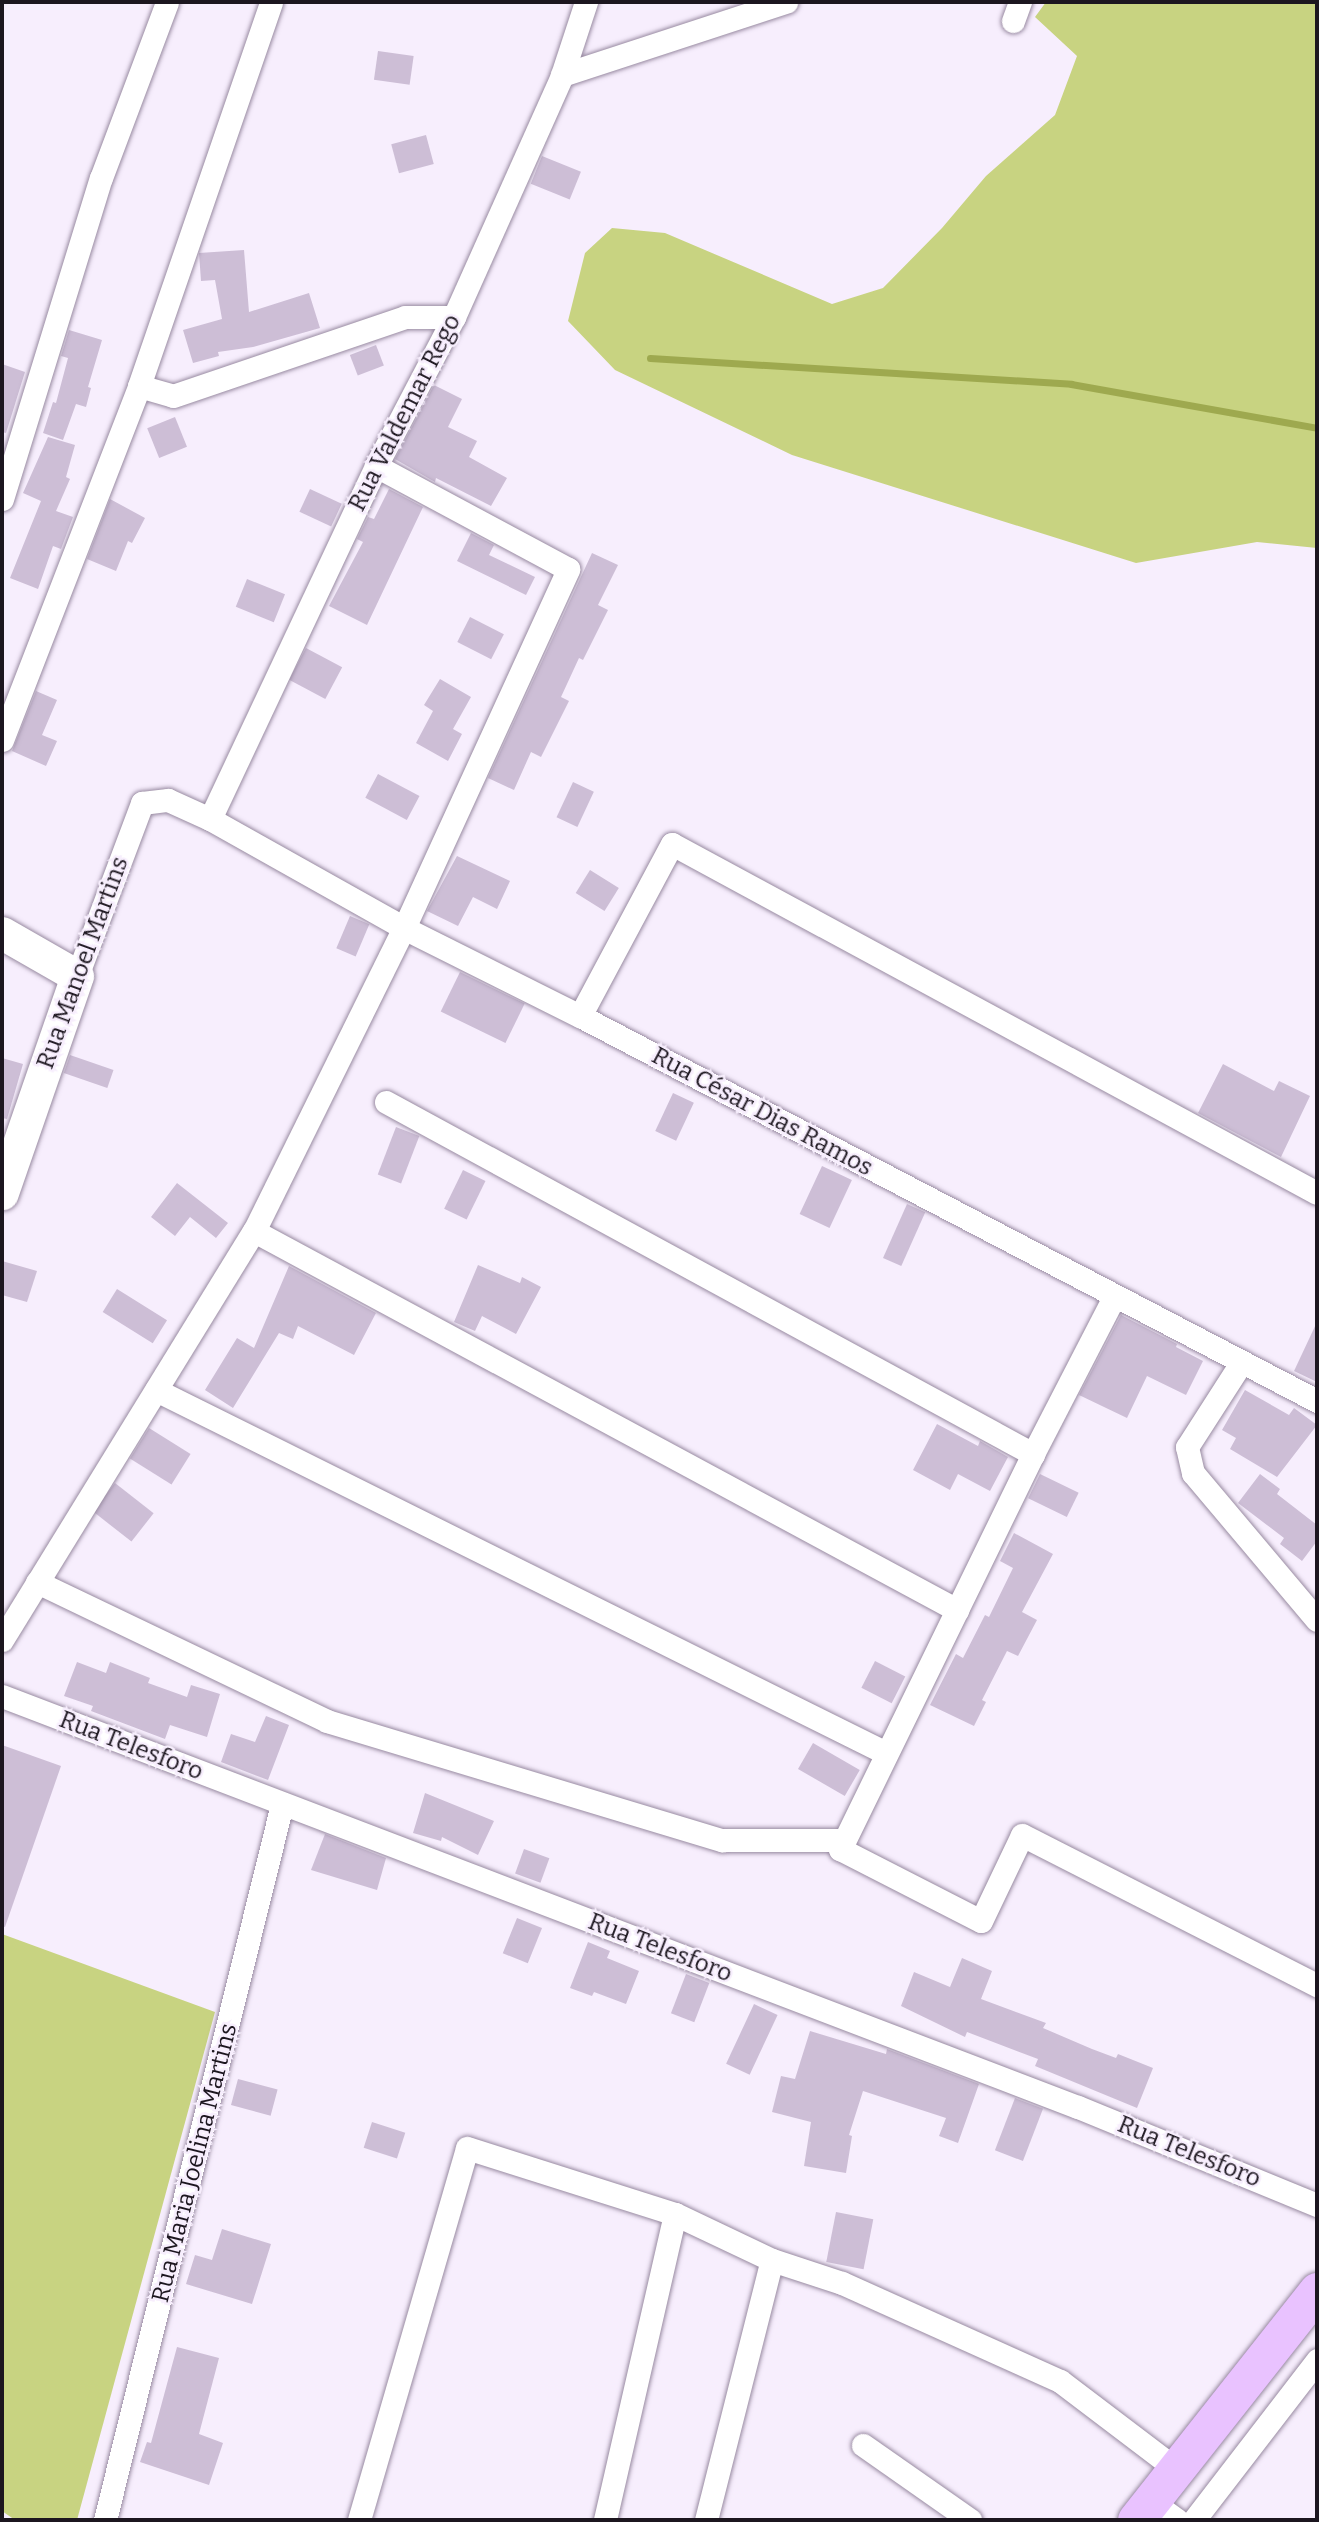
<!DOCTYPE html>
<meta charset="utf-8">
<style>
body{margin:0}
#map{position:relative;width:1319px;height:2522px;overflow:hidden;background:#f7eefd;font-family:Bitter,serif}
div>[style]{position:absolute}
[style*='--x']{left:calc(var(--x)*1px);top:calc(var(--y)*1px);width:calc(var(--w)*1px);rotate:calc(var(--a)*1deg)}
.green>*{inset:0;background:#c8d381}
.stream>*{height:7px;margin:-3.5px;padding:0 3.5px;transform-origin:3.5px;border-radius:3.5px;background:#9ea94f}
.building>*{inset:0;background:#cdbed6;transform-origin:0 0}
.roads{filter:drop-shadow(0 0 2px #988aa1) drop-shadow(0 0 2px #988aa1)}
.street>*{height:23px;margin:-11.5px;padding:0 11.5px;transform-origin:11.5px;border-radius:11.5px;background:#fff}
.secondary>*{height:33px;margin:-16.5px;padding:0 16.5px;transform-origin:16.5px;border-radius:16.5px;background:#fff}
.primary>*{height:37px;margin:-18.5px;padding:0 18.5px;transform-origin:18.5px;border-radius:18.5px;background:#e9c2ff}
span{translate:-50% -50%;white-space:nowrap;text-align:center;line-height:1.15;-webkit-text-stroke:5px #f7eefd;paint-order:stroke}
.street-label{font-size:24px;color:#1c161f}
.frame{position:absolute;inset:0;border:4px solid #1c161f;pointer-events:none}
</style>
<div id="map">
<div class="green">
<i style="clip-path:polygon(1046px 2px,1317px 2px,1317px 548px,1257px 542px,1136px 563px,792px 455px,615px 370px,568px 321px,585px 253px,612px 228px,665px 233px,832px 304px,883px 288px,942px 228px,986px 176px,1055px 115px,1077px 56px,1035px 17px)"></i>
<i style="clip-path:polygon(2px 1934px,215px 2012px,77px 2520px,15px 2520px,2px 2511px)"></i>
</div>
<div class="stream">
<i style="--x:650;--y:358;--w:422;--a:3.5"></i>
<i style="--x:1071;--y:384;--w:250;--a:10.1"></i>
</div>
<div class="building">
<i style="left:378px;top:51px;width:36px;height:29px;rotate:8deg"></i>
<i style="left:426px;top:135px;width:30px;height:36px;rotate:75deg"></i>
<i style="left:542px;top:156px;width:42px;height:30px;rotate:22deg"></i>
<i style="clip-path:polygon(244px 250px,249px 312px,309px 293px,320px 328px,253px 347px,218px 352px,219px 356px,193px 363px,183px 330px,222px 319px,215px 280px,201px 281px,199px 253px)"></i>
<i style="clip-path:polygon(69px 330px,102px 340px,88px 387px,91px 388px,86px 407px,76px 404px,63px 440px,43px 433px,53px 402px,56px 403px,68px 358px,61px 356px)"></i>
<i style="left:376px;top:345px;width:22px;height:28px;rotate:69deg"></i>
<i style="clip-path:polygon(2px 364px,25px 372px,6px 433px,2px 432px)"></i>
<i style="clip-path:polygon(434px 385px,462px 399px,448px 427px,477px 441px,469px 457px,507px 478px,491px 506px,436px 478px,435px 482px,395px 459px)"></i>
<i style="left:175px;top:417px;width:32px;height:30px;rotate:68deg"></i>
<i style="clip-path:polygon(48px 437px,75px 445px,66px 477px,70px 479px,56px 511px,73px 517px,61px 549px,53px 546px,38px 589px,10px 578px,41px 501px,23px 493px)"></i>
<i style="left:310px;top:489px;width:35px;height:25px;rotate:25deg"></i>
<i style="clip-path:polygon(389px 489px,423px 507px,367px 625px,329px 606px,363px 542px,357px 539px,368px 517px,374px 519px)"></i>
<i style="clip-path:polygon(110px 499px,145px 518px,132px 543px,128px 541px,116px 571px,87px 559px)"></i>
<i style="clip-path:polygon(471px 533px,494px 545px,489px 555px,535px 577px,526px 595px,457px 561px)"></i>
<i style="clip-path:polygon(592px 553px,618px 565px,598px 605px,608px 610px,583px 660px,579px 658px,561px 697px,569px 701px,541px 757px,531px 752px,514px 790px,488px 778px)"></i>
<i style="left:247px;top:579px;width:41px;height:30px;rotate:22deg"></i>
<i style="left:470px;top:617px;width:38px;height:28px;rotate:27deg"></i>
<i style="left:306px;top:648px;width:41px;height:36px;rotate:28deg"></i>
<i style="clip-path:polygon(440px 679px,471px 697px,453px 729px,462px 734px,448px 761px,416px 743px,433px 711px,424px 705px)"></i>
<i style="clip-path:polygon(36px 691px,57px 700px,42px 735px,57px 741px,46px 766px,12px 751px)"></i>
<i style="left:378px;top:774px;width:47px;height:27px;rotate:28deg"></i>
<i style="left:573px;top:782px;width:23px;height:39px;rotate:25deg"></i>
<i style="clip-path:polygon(457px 856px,510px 881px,497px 909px,473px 897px,458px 926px,427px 911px)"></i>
<i style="left:590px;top:870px;width:34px;height:27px;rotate:32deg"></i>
<i style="left:350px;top:916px;width:21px;height:35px;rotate:23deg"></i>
<i style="left:460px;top:972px;width:72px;height:44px;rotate:26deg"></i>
<i style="left:70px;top:1055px;width:46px;height:19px;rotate:19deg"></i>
<i style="clip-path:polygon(2px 1058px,23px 1064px,7px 1119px,2px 1118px)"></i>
<i style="clip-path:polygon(1223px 1064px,1274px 1091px,1279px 1081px,1310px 1096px,1281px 1157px,1198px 1113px)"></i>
<i style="left:673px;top:1093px;width:23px;height:42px;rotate:25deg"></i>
<i style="left:396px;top:1127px;width:25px;height:51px;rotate:21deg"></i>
<i style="left:822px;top:1166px;width:33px;height:53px;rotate:25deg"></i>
<i style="left:463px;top:1170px;width:25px;height:43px;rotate:26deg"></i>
<i style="clip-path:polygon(177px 1183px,228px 1223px,216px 1238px,190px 1217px,175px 1236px,151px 1217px)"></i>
<i style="left:907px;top:1204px;width:20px;height:59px;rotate:24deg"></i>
<i style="clip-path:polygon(2px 1261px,37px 1271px,27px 1302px,2px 1295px)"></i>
<i style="clip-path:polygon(478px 1265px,520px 1283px,522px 1277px,541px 1287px,516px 1334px,482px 1316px,475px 1331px,454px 1322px)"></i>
<i style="clip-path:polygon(289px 1266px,376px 1313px,354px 1355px,298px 1326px,293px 1339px,279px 1333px,233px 1408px,205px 1390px,237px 1338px,254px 1348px)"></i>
<i style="left:117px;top:1289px;width:59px;height:27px;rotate:32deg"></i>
<i style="clip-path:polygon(1121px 1315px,1177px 1344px,1176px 1347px,1203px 1361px,1186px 1395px,1147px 1376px,1127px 1418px,1079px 1395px)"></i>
<i style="clip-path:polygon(1317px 1322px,1317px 1382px,1294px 1371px)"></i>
<i style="clip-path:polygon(1245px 1390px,1289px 1415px,1294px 1408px,1317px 1425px,1277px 1477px,1230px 1449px,1236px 1438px,1222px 1430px)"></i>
<i style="clip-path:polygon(937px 1424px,978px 1446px,980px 1441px,1008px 1457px,990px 1491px,958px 1474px,950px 1490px,913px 1470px)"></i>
<i style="left:149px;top:1428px;width:49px;height:36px;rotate:32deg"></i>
<i style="left:1040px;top:1474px;width:43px;height:27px;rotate:26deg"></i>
<i style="clip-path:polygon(1260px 1474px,1280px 1489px,1277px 1494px,1317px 1525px,1317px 1541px,1302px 1561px,1280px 1544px,1284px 1538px,1238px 1503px)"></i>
<i style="left:115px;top:1483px;width:49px;height:36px;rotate:38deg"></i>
<i style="clip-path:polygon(1014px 1533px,1053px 1554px,1022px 1612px,1037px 1620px,1018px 1656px,1007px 1651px,982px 1700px,986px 1702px,974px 1726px,930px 1705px,956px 1654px,963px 1658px,985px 1615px,989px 1617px,1013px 1568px,1000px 1561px)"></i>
<i style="left:875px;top:1661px;width:34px;height:30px;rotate:27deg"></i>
<i style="clip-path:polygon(77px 1662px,106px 1673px,110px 1662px,150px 1678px,148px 1683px,187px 1697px,191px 1685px,220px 1694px,207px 1737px,170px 1725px,165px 1739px,91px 1711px,93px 1706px,64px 1696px)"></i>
<i style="clip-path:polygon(266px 1716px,289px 1725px,268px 1780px,221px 1762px,231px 1734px,255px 1742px)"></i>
<i style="left:813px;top:1743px;width:54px;height:30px;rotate:30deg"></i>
<i style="clip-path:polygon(2px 1745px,61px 1766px,5px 1927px,2px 1926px)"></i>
<i style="clip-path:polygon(425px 1793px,494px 1821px,478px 1855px,442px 1837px,441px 1841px,413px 1833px)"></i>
<i style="clip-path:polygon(325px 1834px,386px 1858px,377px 1890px,311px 1870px)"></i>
<i style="left:524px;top:1849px;width:27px;height:26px;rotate:20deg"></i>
<i style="left:517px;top:1918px;width:27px;height:38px;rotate:22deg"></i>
<i style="clip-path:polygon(588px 1942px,610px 1951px,607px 1958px,639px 1971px,626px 2004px,594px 1992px,592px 1996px,570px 1988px)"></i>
<i style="clip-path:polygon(962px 1958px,992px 1971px,981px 1999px,1046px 2023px,1043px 2028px,1092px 2049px,1116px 2058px,1118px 2054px,1153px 2068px,1137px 2108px,1035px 2066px,1038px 2059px,967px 2032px,965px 2037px,901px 2006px,914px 1972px,950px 1987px)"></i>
<i style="left:686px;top:1974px;width:25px;height:42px;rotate:21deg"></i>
<i style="left:754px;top:2004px;width:26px;height:66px;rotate:25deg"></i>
<i style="clip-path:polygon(810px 2031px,886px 2054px,887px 2049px,979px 2084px,958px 2143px,939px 2136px,946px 2118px,863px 2091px,849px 2135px,852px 2136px,846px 2173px,804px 2166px,811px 2122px,772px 2112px,781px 2076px,795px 2079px)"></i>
<i style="left:238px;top:2079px;width:41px;height:27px;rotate:15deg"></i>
<i style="left:1015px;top:2098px;width:30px;height:56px;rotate:21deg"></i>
<i style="left:372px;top:2122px;width:35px;height:27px;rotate:18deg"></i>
<i style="left:836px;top:2212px;width:38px;height:51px;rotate:11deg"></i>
<i style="clip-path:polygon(222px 2229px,271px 2244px,252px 2304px,186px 2284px,195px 2255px,212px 2260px)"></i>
<i style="clip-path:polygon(177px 2347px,219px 2358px,199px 2434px,223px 2443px,209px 2485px,140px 2462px,147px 2442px,151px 2443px)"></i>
</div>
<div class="roads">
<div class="street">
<i style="--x:1013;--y:21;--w:20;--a:-70"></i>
<i style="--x:562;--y:75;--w:236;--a:-18.1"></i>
<i style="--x:139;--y:386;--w:35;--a:16"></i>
<i style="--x:173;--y:396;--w:245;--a:-18.8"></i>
<i style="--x:405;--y:317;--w:49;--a:0"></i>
<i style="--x:2;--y:499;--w:336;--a:-72.9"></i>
<i style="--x:101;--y:178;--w:188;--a:-69.4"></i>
<i style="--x:2;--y:740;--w:380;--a:-68.8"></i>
<i style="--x:139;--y:386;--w:406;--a:-71"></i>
<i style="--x:210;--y:819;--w:390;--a:-64.8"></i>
<i style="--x:376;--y:466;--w:168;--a:-62.4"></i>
<i style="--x:454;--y:317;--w:265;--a:-65.9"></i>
<i style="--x:562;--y:75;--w:77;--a:-71.8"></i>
<i style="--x:77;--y:976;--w:185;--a:-69.4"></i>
<i style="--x:142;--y:803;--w:26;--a:-7"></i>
<i style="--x:168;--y:800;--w:46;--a:24.3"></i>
<i style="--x:210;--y:819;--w:223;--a:29.3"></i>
<i style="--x:404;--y:928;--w:197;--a:26.6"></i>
<i style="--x:580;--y:1016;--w:832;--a:27.58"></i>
<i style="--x:580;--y:1016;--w:195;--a:-61.9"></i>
<i style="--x:672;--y:844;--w:733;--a:28.42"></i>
<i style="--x:386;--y:1102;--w:737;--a:28.55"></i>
<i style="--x:254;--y:1231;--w:799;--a:28.33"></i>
<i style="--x:1114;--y:1297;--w:177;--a:117.3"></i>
<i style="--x:1033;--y:1454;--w:440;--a:116"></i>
<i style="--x:840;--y:1849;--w:158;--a:27.1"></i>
<i style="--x:981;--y:1921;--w:95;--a:-64.5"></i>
<i style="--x:1022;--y:1835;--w:331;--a:27"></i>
<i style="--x:1241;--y:1363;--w:100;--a:122.7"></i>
<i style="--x:1187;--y:1447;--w:27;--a:77"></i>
<i style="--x:1193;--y:1473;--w:192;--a:49.9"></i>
<i style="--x:156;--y:1390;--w:811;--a:26.44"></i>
<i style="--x:37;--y:1582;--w:322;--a:25.6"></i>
<i style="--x:327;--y:1721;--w:413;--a:16.8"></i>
<i style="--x:722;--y:1840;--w:122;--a:0"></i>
<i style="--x:2;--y:1640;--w:480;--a:-58.4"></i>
<i style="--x:254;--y:1231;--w:338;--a:-63.7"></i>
<i style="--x:404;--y:928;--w:395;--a:-65.4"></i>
<i style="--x:568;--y:569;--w:218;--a:-151.8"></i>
<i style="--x:2;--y:1696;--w:1152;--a:20.91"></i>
<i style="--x:1078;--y:2107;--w:258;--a:22.3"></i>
<i style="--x:675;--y:2214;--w:107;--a:25.4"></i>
<i style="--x:772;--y:2260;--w:74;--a:18.2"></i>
<i style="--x:842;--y:2283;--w:239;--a:24.2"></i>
<i style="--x:1060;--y:2381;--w:146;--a:37.2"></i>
<i style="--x:863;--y:2445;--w:131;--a:35"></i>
<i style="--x:1151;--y:2501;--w:32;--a:36"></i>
<i style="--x:105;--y:2520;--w:738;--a:-76.11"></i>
<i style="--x:359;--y:2520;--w:387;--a:-73.8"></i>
<i style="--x:467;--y:2148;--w:218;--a:17.6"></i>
<i style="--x:675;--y:2214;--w:314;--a:102.9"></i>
<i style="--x:706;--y:2520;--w:268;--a:-75.8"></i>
<i style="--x:1194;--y:2520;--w:202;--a:-52.4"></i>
</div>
<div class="secondary">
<i style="--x:2;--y:933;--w:86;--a:29.8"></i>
<i style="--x:77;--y:976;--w:230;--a:109.1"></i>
</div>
<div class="primary">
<i style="--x:1136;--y:2520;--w:292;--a:-51.7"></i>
</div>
</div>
<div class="street-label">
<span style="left:405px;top:413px;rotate:-63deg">Rua Valdemar Rego</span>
<span style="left:83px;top:963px;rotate:-70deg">Rua Manoel Martins</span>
<span style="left:762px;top:1112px;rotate:28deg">Rua César Dias Ramos</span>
<span style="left:131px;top:1746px;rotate:21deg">Rua Telesforo</span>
<span style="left:660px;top:1948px;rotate:21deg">Rua Telesforo</span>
<span style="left:1189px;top:2152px;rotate:22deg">Rua Telesforo</span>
<span style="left:195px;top:2163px;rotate:-76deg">Rua Maria Joelina Martins</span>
</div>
<div class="frame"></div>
</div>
